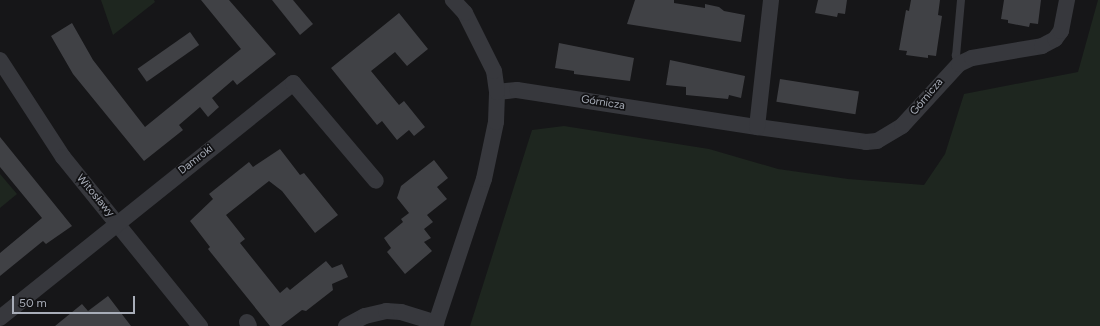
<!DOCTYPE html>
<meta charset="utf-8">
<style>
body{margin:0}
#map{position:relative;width:1100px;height:326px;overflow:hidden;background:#161618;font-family:Figtree,sans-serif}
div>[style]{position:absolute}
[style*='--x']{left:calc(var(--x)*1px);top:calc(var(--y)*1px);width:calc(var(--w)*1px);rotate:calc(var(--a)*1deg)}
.green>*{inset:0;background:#1e261f}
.building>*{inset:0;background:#404145;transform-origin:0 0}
.lane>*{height:8px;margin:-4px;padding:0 4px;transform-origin:4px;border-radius:4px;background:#37383d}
.street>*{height:16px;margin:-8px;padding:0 8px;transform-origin:8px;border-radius:8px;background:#37383d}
span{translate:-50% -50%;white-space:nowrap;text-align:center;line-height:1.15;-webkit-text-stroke:3.5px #111113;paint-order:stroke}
.street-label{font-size:11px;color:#a8adb8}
.scale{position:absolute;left:12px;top:296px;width:123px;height:18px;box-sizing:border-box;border:2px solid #a8adb8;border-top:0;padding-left:5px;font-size:12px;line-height:14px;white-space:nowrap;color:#a8adb8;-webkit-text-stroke:3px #111113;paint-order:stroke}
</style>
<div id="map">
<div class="green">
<i style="clip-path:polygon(101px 0,154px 0,155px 2px,113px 35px)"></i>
<i style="clip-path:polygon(1098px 0,1100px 0,1100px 326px,470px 326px,532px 130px,564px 126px,709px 149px,778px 169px,848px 179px,924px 185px,945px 154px,964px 94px,1078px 72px)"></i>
<i style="clip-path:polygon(0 174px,17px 194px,0 208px)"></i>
</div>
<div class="building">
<i style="clip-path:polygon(201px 0,229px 0,276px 54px,237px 85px,233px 80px,212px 98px,219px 107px,208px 117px,200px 107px,179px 125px,183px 130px,144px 161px,73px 74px,51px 36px,72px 23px,93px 60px,145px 127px,241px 49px)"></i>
<i style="clip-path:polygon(272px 0,293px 0,313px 24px,300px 35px)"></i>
<i style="clip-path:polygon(635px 0,674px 0,674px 3px,705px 8px,705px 4px,719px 7px,724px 11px,745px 15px,741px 42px,627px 24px)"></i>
<i style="clip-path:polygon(818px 0,847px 0,845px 14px,838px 13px,837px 17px,815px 13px)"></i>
<i style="clip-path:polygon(911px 0,940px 0,938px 15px,942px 16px,936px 56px,928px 55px,928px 58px,906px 55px,907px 51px,899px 50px,906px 10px,909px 11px)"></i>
<i style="clip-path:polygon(1004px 0,1041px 0,1038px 24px,1030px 23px,1029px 27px,1008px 23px,1008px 20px,1001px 19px)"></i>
<i style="clip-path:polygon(399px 13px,428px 49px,407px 66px,395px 52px,371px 71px,399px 105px,404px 101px,425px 127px,414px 136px,409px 130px,397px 140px,382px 121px,377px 125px,331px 68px)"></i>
<i style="left:190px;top:32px;width:16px;height:64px;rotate:55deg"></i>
<i style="clip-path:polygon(559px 43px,634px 58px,630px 81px,574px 74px,574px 71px,555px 68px)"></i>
<i style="clip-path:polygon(670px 60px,745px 76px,741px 98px,729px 95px,728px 99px,686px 95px,686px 87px,666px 85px)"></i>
<i style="left:780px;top:79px;width:80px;height:23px;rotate:9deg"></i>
<i style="clip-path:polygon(0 137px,72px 226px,46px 244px,43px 241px,0 276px,0 253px,42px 218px,0 167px)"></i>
<i style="clip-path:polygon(280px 149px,300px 175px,304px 173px,338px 215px,315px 233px,282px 191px,269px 181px,226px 215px,245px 239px,240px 243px,280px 293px,287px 287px,290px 290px,326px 261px,332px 268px,342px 264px,348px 277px,332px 284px,333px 290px,306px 311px,302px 310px,281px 326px,270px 326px,212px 254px,208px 249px,210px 247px,190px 221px,213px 199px,209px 194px,249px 162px,253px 167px)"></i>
<i style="clip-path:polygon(434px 160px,448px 178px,437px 187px,447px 199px,427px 215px,433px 222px,424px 229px,431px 238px,424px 242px,432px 251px,405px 274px,387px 252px,391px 248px,384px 238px,403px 222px,401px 219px,409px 213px,397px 198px,401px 186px)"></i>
<i style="clip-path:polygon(108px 296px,131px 326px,55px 326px,82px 304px,88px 311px)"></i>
</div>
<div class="lane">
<i style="--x:959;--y:64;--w:9;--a:-111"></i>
<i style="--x:956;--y:56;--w:56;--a:-84.9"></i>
</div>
<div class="street">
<i style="--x:0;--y:60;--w:116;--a:57"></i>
<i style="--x:63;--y:157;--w:218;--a:51"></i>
<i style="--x:497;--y:92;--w:20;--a:-6"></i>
<i style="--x:517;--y:90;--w:243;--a:8.8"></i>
<i style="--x:757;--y:127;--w:110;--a:7.8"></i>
<i style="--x:866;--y:142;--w:11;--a:-5"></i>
<i style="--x:877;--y:141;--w:29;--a:-31"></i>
<i style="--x:902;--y:126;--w:84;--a:-47.4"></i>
<i style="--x:959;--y:64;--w:14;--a:-25"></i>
<i style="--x:972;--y:58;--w:71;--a:-9.7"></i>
<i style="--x:1042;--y:46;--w:15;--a:-28"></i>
<i style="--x:1055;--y:39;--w:10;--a:-53"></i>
<i style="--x:1061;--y:31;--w:32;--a:-79"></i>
<i style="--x:757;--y:127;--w:128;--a:-83.7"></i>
<i style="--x:0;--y:318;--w:376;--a:-38.7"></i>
<i style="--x:293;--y:83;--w:128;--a:49.7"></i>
<i style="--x:247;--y:322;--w:4;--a:63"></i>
<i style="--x:346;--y:326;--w:21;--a:-28"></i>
<i style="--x:365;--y:316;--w:22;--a:-13"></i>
<i style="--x:386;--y:311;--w:15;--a:4"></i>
<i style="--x:401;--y:312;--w:37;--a:17"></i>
<i style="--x:435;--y:326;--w:155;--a:-71.6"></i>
<i style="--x:484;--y:179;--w:58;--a:-78.1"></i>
<i style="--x:496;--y:122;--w:30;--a:-88"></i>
<i style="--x:497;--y:92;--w:21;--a:-98"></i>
<i style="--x:494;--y:71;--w:65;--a:-116.6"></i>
<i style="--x:465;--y:13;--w:18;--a:-133"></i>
</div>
<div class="street-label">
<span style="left:927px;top:97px;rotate:-50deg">Górnicza</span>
<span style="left:603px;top:103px;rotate:9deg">Górnicza</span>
<span style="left:196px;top:160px;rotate:-38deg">Damroki</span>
<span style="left:95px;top:196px;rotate:50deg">Witosławy</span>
</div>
<div class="scale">50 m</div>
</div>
